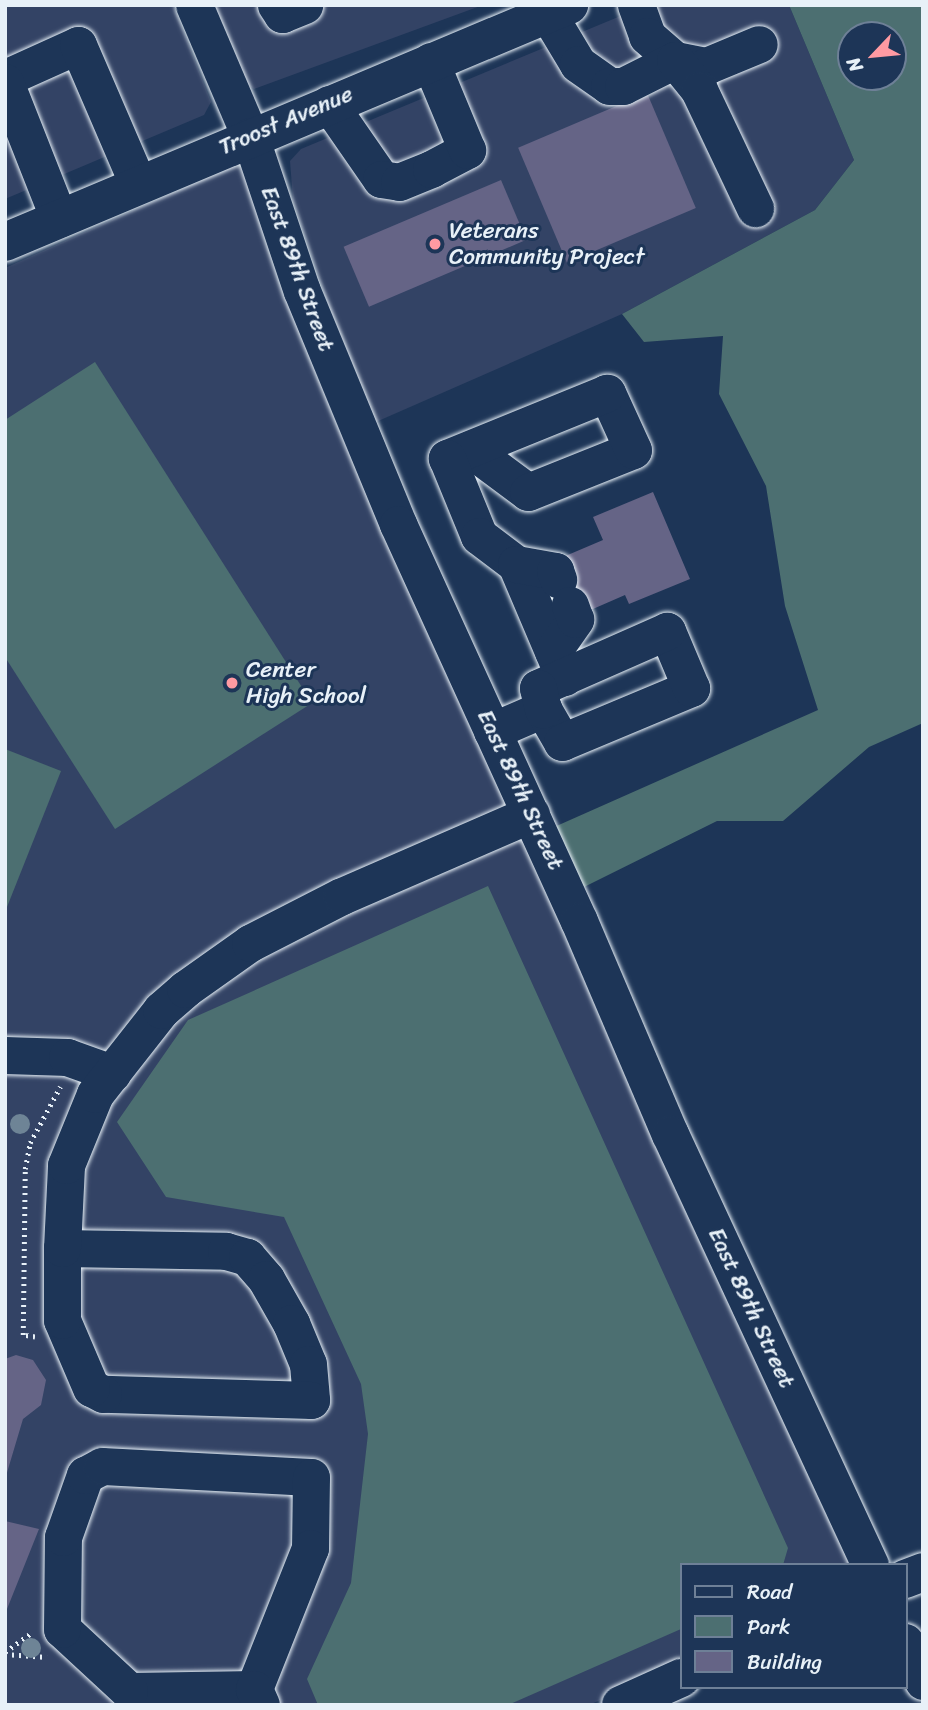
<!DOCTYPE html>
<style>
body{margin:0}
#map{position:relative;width:928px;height:1710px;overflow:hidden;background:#1d3557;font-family:Sriracha,sans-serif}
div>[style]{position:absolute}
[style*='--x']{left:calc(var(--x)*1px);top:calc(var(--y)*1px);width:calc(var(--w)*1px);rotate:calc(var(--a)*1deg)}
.built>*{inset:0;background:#334365}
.green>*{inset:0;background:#4c6f71}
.building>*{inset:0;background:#656486;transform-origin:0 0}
.path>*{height:4.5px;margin-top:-2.25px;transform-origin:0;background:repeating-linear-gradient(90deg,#e8f1f8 0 2px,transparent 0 7px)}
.roads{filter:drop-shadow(0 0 2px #e8f1f8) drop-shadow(0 0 2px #e8f1f8)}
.minor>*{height:37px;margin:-18.5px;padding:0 18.5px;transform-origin:18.5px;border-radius:18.5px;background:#1d3557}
.major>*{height:38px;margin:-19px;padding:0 19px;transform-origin:19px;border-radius:19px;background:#1d3557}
.trees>*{width:20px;height:20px;margin:-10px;border-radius:50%;background:#6e8496}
.dots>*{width:19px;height:19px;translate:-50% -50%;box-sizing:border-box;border:4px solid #1d3557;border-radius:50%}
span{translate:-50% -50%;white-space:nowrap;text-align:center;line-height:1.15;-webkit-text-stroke:6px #1d3557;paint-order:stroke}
.street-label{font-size:23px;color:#e8f1f8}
.poi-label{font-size:23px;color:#e8f1f8}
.left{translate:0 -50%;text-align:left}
.frame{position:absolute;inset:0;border:7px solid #e8f1f8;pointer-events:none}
.legend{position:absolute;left:680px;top:1563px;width:228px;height:126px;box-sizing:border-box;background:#1d3557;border:2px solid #6e8097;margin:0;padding:9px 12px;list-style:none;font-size:21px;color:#e8f1f8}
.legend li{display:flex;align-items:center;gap:14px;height:35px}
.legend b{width:35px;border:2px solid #6e8097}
.north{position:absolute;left:837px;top:21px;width:70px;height:70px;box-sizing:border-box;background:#1d3557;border:2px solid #6e8097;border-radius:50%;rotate:244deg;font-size:19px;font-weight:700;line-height:28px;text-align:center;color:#e8f1f8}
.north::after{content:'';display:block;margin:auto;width:24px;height:32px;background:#ff9aa2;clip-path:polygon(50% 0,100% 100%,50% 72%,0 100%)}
</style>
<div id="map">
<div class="built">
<i style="clip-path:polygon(5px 5px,173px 5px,211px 102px,204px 115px,5px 199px)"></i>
<i style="clip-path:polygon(212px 5px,483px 5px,254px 89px,243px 81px)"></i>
<i style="clip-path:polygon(647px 5px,789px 5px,854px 160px,815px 210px,622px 314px,369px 425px,293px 200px,290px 161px,301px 149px)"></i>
<i style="clip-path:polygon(235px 165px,249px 174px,854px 1565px,681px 1565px,681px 1664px,589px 1705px,5px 1705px,5px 268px)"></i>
</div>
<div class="green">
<i style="clip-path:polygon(evenodd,789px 5px,923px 5px,923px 723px,869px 747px,783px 821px,717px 821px,580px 889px,552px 828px,818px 710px,785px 606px,766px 486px,719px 394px,723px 336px,644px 342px,622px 314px,815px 210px,854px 160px,789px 5px,851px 35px,893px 35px,893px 77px,851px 77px,851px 35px)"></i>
<i style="clip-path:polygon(95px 362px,312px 703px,115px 829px,5px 657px,5px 420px)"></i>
<i style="clip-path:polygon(5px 749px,61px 771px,5px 912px)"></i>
<i style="clip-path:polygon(488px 886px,788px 1548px,783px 1565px,681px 1565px,681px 1629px,508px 1705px,318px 1705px,307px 1679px,351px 1583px,368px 1434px,361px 1384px,284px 1217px,166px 1197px,117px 1122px,188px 1020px)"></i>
</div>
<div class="building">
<i style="left:647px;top:93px;width:125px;height:140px;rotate:67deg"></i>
<i style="left:501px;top:180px;width:65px;height:171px;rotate:67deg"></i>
<i style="clip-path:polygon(653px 492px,690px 579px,629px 604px,625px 595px,586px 612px,557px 610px,546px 584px,563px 557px,603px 540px,593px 517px)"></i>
<i style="clip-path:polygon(16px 1355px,33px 1360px,46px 1380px,41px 1405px,23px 1419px,6px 1476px,5px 1359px)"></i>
<i style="clip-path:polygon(5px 1521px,39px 1529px,5px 1614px)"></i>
</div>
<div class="path">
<i style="--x:35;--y:1337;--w:12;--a:-171"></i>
<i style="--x:23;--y:1335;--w:166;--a:-89.3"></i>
<i style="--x:25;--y:1169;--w:26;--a:-79"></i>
<i style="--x:30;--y:1143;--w:64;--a:-61.8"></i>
<i style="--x:5;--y:1652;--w:34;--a:-36"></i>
<i style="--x:5;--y:1654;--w:42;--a:4.1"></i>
</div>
<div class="roads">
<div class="minor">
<i style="--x:194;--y:5;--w:142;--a:66.9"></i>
<i style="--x:250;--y:136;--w:163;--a:71.5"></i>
<i style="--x:302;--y:291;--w:252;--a:67.6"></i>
<i style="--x:398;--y:524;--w:436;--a:65.5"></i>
<i style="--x:579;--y:921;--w:232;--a:66.9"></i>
<i style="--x:670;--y:1134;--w:475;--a:65.1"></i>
<i style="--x:276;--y:5;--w:11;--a:56"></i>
<i style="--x:282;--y:14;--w:24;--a:-22"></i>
<i style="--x:636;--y:5;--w:33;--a:70"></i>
<i style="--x:647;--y:36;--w:37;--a:41"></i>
<i style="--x:675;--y:60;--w:32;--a:11"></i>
<i style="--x:706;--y:66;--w:57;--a:-22.5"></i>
<i style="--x:548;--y:14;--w:58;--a:59"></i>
<i style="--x:578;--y:64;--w:38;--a:35"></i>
<i style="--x:609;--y:86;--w:14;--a:0"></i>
<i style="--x:623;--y:86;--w:58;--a:-26.6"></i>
<i style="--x:675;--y:60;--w:38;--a:51"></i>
<i style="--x:699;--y:90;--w:131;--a:64.6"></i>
<i style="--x:5;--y:78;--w:80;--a:-24.3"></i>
<i style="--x:78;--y:45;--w:151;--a:66.7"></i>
<i style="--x:5;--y:82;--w:147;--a:68.5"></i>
<i style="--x:329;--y:104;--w:91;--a:55.3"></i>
<i style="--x:381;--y:179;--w:18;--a:9"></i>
<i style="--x:399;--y:182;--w:35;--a:-22"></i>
<i style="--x:431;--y:169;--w:41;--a:-27.8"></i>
<i style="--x:467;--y:150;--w:96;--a:-112.6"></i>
<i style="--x:470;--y:449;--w:72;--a:36.6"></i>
<i style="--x:528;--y:492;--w:113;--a:-21.8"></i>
<i style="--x:633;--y:450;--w:63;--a:-114.5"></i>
<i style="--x:607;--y:393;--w:173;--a:157.9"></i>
<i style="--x:447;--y:458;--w:84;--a:67.7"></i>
<i style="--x:479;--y:536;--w:46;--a:37.1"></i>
<i style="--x:516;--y:564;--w:123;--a:67"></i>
<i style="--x:516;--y:564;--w:40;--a:10"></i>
<i style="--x:555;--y:571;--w:9;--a:69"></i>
<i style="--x:553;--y:651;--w:39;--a:-55"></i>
<i style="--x:575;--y:619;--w:15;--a:-110"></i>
<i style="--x:492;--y:731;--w:56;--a:-23.3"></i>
<i style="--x:543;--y:709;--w:38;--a:60"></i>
<i style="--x:562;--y:742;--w:140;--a:-22.7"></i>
<i style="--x:691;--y:688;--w:62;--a:-112.8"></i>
<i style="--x:667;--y:631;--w:141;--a:156.2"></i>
<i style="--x:538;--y:688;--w:22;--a:77"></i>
<i style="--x:5;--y:1055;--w:62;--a:1.8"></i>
<i style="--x:67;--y:1057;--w:48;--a:19.6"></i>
<i style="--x:62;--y:1248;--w:164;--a:1"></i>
<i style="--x:226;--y:1251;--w:22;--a:16"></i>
<i style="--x:247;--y:1257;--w:29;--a:49"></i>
<i style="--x:266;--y:1279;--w:51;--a:60.4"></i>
<i style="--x:291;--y:1323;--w:44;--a:67.5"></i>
<i style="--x:308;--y:1364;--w:36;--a:85"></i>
<i style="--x:311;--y:1400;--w:208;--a:-178.3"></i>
<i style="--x:103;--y:1394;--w:13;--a:-153"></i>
<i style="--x:91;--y:1388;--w:74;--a:-113.1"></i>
<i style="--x:62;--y:1320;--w:72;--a:-90"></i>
<i style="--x:62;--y:1248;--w:83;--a:-87.2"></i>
<i style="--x:66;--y:1165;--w:77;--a:-67.8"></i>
<i style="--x:95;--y:1094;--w:107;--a:-51.8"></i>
<i style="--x:161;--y:1010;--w:32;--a:-41"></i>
<i style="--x:185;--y:989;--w:80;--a:-35.3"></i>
<i style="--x:250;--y:943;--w:103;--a:-27.1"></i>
<i style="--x:342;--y:896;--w:206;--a:-23.5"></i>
<i style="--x:905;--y:1642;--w:43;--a:65.2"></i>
<i style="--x:254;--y:1689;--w:125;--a:179.1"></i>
<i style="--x:129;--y:1691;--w:91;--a:-137.2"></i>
<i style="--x:62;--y:1629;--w:92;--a:-89.4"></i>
<i style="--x:63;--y:1537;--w:66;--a:-70.5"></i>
<i style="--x:85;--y:1475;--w:19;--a:-28"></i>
<i style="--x:102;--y:1466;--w:209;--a:3"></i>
<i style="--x:311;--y:1477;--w:71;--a:90.8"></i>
<i style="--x:310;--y:1548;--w:152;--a:111.7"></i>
<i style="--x:254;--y:1689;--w:17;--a:66"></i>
</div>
<div class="major">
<i style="--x:5;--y:242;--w:612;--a:-22.79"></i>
<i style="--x:905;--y:1579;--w:19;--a:-21"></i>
<i style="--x:621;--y:1705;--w:66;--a:-24.2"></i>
</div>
</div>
<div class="trees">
<i style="left:20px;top:1124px"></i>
<i style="left:31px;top:1648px"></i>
</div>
<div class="dots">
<i style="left:435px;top:244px;background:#ff9aa2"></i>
<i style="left:232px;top:683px;background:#ff9aa2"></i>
</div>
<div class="street-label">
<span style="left:286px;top:121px;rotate:-23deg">Troost Avenue</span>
<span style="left:297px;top:269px;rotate:70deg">East 89th Street</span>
<span style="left:520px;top:790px;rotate:65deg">East 89th Street</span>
<span style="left:751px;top:1308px;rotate:65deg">East 89th Street</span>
</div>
<div class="poi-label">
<span class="left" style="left:449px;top:244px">Veterans<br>Community Project</span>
<span class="left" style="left:246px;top:683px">Center<br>High School</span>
</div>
<div class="frame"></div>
<ul class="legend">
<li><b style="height:9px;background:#1d3557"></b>Road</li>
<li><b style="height:19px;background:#4c6f71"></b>Park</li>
<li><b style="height:19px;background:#656486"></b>Building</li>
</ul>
<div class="north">N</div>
</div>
